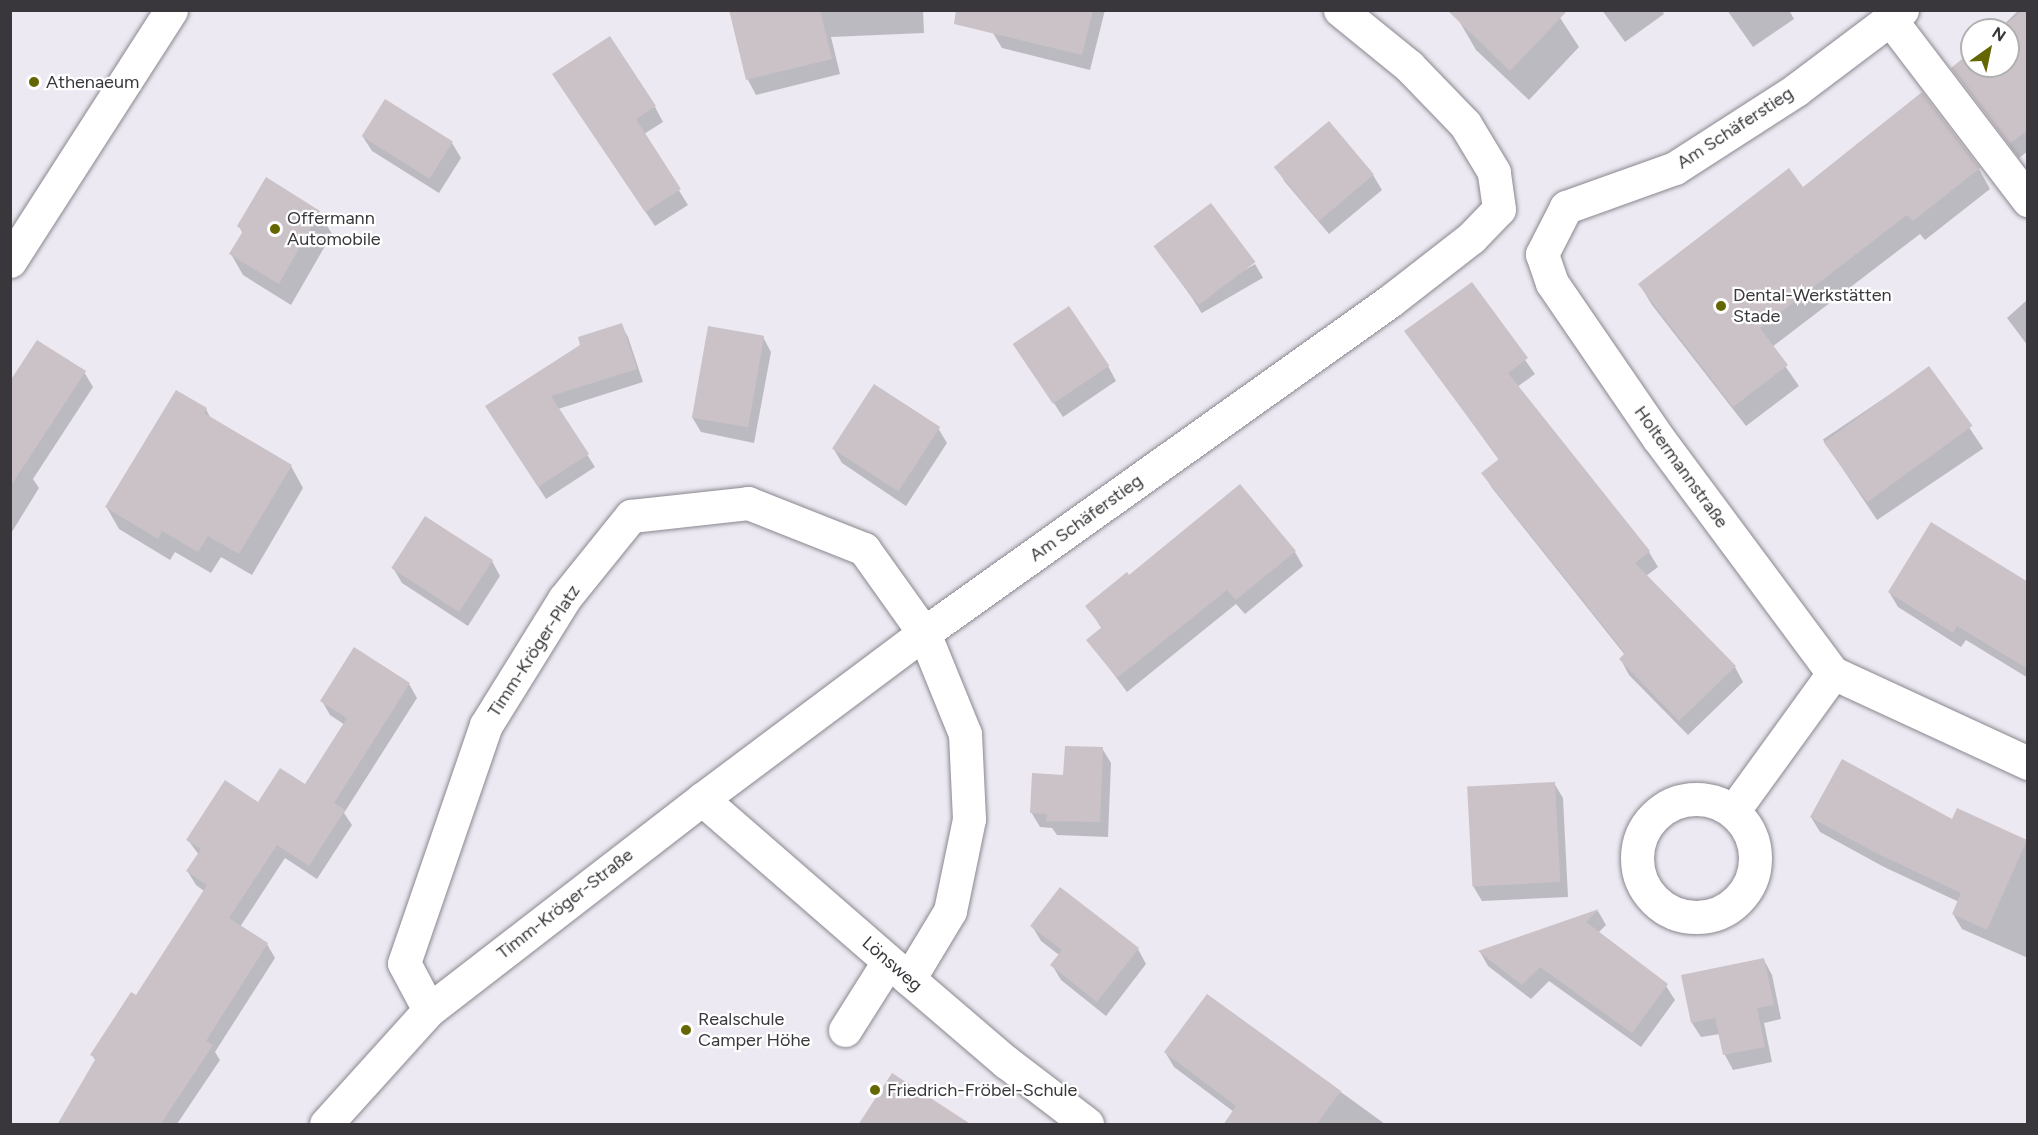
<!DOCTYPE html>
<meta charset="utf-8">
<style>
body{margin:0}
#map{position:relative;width:2038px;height:1135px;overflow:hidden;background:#ece9f2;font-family:Figtree,sans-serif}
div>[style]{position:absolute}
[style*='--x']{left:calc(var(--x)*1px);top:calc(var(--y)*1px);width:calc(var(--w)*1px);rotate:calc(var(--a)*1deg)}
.shadow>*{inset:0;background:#0003;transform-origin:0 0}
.building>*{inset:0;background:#cbc2c7;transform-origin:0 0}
.roads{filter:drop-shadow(0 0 2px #8b878f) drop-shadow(0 0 2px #8b878f)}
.minor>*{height:33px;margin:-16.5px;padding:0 16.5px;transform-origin:16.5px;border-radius:16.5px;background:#fff}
.minor>.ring{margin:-16.5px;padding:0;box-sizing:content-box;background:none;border:33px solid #fff;border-radius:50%}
.major>*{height:33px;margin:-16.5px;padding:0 16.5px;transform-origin:16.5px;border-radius:16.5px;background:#fff}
.dots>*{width:16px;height:16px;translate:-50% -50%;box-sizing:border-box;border:3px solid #fff;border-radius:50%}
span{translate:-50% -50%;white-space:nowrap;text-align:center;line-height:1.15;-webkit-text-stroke:4.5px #fff;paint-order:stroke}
.poi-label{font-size:18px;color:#39373b}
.left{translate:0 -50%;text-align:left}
.street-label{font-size:18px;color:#39373b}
.frame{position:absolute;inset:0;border:12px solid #39373b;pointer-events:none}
.north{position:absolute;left:1960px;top:18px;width:60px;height:60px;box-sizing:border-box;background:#fff;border:2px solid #b0afb1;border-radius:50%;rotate:33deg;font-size:16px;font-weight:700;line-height:24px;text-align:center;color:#39373b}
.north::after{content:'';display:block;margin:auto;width:21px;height:27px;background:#636601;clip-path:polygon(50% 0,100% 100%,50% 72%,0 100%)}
</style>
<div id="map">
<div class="shadow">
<i style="clip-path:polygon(730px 10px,923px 10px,924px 33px,831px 37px,840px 74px,756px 95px,748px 80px)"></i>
<i style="clip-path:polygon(998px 10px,1105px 10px,1090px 70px,1002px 48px,993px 33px)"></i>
<i style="clip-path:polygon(1555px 10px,1579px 47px,1529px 100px,1476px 50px,1458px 19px)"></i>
<i style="clip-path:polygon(1602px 10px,1662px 10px,1664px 14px,1625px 42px)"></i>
<i style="clip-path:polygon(1727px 10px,1789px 10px,1794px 19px,1753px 47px)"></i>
<i style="clip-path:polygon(2028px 10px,2028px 151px,2019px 158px,1953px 69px,1972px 52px,1972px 66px,2008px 66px,2008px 30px,1998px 30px,2019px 10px)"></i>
<i style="clip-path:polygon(563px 89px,655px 107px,663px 122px,644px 134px,688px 205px,655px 226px)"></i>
<i style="clip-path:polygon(363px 137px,452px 143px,461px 158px,439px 193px,372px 151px)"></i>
<i style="clip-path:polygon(1276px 167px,1373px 175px,1382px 190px,1329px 234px,1285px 182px)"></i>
<i style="clip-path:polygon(1979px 169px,1990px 189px,1925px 240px,1920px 234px,1772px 347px,1799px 386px,1746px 426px,1652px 305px,1640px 285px,1803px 189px)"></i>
<i style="clip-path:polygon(319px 212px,332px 234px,291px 305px,243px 275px,231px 254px,243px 234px,239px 226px)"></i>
<i style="clip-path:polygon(1156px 247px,1253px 262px,1197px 305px)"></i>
<i style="left:1255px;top:264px;width:16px;height:71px;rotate:60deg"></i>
<i style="clip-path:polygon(1471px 284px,1535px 374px,1517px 387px,1649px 552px,1658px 567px,1646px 576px,1735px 667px,1743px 682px,1688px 735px,1629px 675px,1621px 660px,1625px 655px,1492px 488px,1483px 473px,1499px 460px,1406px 331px)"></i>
<i style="clip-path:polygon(2028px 299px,2028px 346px,2007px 318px)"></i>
<i style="clip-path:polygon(621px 324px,628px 337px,643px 382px,558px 409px,595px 467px,546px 499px,495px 419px)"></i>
<i style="clip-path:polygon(763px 337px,771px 352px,754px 443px,701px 432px,692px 417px)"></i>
<i style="clip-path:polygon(1015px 344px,1108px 366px,1116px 381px,1063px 417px)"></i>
<i style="left:1929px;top:368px;width:97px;height:128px;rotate:56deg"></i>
<i style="clip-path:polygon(84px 372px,93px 387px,33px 479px,39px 488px,10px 535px,10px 386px)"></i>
<i style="clip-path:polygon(206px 409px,211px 419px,291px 466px,303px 488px,252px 575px,221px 557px,211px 573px,175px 552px,170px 560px,119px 529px,107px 508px)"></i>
<i style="clip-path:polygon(938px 428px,947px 443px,906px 506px,842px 463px,833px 448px)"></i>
<i style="clip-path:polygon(1295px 552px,1303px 566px,1245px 614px,1236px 604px,1127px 692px,1088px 640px,1102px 629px,1087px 606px,1129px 577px)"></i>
<i style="clip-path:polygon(492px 561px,500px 576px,468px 626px,402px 583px,393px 568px)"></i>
<i style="clip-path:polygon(2028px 582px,2028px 678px,1966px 640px,1961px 647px,1898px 607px,1889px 592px)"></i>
<i style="clip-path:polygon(409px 684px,417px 698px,344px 813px,352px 825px,317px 879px,285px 858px,240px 927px,267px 944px,275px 958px,215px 1052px,220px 1060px,177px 1124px,59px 1124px,96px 1061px,92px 1055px,137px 998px,204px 891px,196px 885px,188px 872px,199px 855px,188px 840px,259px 804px,305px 786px,345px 725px,330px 715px,322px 701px)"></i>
<i style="clip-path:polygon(1102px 748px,1111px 763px,1108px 837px,1057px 835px,1052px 828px,1040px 827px,1031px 812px,1065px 776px)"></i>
<i style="clip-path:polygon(1554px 783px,1563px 798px,1568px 897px,1482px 901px,1473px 886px)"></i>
<i style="clip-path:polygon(1958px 810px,2028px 841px,2028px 958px,1962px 929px,1953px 914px,1959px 902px,1884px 867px,1820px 832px,1811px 817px,1953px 821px)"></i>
<i style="clip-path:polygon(1598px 911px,1606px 925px,1598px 933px,1666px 986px,1675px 1000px,1641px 1047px,1549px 981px,1531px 999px,1488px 966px,1480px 952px)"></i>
<i style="clip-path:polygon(1032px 926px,1138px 949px,1146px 964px,1106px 1016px,1061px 980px,1052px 965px,1059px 955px,1041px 941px)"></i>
<i style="clip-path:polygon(1764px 960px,1772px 975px,1781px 1019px,1764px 1023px,1772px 1062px,1733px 1070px,1725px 1055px,1720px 1034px,1701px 1037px,1692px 1023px)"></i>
<i style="clip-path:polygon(1208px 996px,1385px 1124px,1240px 1124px,1234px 1112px,1174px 1067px,1165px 1052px)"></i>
</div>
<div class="building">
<i style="clip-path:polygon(729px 10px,820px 10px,832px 59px,746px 80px)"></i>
<i style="clip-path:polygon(956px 10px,1093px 10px,1082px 55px,954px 24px)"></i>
<i style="clip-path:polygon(1447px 10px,1568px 10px,1510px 71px)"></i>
<i style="clip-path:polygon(2023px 10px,2028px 10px,2028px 130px,2009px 144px,1951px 68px,1972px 51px,1972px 66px,2008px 66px,2008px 30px,1999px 30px)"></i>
<i style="clip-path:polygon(610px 36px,656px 106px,636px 119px,681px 189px,645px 212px,552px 74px)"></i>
<i style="clip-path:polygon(1922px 92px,1980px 168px,1913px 221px,1907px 215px,1760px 328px,1788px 365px,1733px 407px,1638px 284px,1789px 168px,1803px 187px)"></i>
<i style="left:385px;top:99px;width:80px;height:44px;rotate:32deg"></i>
<i style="left:1329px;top:121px;width:70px;height:72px;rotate:50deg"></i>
<i style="clip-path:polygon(266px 177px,320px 211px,279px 284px,229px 254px,243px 231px,237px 226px)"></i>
<i style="left:1211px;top:203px;width:74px;height:72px;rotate:53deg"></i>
<i style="clip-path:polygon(1472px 282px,1528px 358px,1508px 373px,1650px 551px,1635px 563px,1736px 666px,1679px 721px,1619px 659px,1625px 653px,1481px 473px,1499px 459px,1404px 331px)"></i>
<i style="left:1069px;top:306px;width:72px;height:68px;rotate:56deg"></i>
<i style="clip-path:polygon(622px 323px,637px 369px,551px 396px,589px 454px,538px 487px,485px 406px,580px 345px,578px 337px)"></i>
<i style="left:708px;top:326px;width:57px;height:93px;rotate:10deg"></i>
<i style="clip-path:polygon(37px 340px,86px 371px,10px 487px,10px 381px)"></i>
<i style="left:1929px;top:366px;width:74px;height:130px;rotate:54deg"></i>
<i style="left:874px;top:384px;width:79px;height:77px;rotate:33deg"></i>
<i style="clip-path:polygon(176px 390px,207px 408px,204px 413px,292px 465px,239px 554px,208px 536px,198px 552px,162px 531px,158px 539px,105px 507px)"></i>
<i style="clip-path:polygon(1240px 484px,1296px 551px,1236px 600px,1227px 590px,1117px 678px,1086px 640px,1102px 627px,1085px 606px,1127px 572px,1129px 575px)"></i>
<i style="left:425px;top:516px;width:81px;height:62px;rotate:33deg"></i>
<i style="clip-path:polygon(1931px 522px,2028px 582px,2028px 669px,1957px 626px,1953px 633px,1888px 592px)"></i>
<i style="clip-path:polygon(354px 647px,410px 683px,334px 803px,345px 810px,309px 866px,277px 845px,229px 918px,268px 943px,206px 1041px,213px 1045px,160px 1125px,57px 1125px,96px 1058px,90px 1055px,131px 992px,136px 995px,207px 885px,186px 871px,201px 849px,186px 840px,225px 780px,258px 802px,280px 768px,305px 784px,347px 718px,320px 701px)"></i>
<i style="clip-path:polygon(1065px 746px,1103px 747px,1100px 822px,1046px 821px,1047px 814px,1030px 813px,1032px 773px,1063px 775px)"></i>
<i style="clip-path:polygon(1842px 759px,1952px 819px,1957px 808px,2027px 840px,1987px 930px,1952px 914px,1961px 893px,1874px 852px,1810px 817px)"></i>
<i style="left:1555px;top:782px;width:100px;height:88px;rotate:87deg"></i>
<i style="clip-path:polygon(1060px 887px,1139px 948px,1097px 1002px,1050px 965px,1062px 950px,1030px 926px)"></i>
<i style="clip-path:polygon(1599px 909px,1586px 922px,1668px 984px,1632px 1033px,1540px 967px,1522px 985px,1478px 951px)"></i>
<i style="clip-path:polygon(1764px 958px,1774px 1005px,1757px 1008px,1765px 1047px,1723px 1055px,1715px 1018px,1691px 1023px,1681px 975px)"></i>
<i style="clip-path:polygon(1207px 994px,1341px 1091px,1316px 1125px,1223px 1125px,1236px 1106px,1164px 1052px)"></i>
<i style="clip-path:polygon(892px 1073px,972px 1125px,858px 1125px)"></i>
</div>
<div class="roads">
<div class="minor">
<i style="--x:1902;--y:10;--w:133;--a:143"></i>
<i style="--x:1796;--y:90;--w:144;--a:147.2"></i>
<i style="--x:1675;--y:168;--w:116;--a:160.3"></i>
<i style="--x:1566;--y:207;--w:53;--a:117.1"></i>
<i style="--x:1542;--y:254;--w:31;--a:71"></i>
<i style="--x:1552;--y:283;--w:189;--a:55.6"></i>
<i style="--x:1659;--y:439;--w:292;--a:53.4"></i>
<i style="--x:1833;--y:673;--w:215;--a:24.8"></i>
<i style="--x:1890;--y:19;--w:228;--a:52.7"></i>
<i class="ring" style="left:1637px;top:799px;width:85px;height:85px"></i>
<i style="--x:702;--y:799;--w:274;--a:41"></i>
<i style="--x:909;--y:979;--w:128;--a:40.6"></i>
<i style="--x:1006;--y:1062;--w:102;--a:37.4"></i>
<i style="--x:1734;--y:810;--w:169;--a:-54.1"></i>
<i style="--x:429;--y:1010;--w:53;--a:-118"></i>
<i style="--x:404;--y:963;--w:252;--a:-71"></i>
<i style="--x:486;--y:725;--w:148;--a:-58.2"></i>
<i style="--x:564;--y:599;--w:107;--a:-51.1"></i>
<i style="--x:631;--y:516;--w:118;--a:-6.3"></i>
<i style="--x:748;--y:503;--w:125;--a:21.6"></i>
<i style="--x:864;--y:549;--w:103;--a:54.5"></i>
<i style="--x:924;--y:633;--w:109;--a:67.9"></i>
<i style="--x:965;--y:734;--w:85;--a:87.3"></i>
<i style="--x:969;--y:819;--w:94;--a:101.7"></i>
<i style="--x:950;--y:911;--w:79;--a:121.1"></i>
<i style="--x:845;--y:1030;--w:80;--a:-57.7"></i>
<i style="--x:326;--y:1124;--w:154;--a:-47.9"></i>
<i style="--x:429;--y:1010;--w:345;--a:-37.7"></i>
<i style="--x:702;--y:799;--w:277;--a:-36.8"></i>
<i style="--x:924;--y:633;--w:572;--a:-35.47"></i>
<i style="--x:1390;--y:301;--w:103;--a:-37.9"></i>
<i style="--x:1471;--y:238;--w:40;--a:-46"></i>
<i style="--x:1499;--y:209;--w:37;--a:-98"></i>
<i style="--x:1494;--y:172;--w:56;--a:-121.1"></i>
<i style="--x:1465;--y:124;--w:81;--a:-134"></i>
<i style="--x:1409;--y:66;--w:89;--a:-140.9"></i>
</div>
<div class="major">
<i style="--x:10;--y:261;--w:298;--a:-57.3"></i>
</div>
</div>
<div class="dots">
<i style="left:34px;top:82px;background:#636601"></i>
<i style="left:275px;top:229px;background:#636601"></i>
<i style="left:1721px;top:306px;background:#636601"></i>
<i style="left:686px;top:1030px;background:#636601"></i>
<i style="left:875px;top:1090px;background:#636601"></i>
</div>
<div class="poi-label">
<span class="left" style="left:46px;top:82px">Athenaeum</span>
<span class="left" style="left:287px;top:229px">Offermann<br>Automobile</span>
<span class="left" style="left:1733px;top:306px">Dental-Werkstätten<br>Stade</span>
<span class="left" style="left:698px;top:1030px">Realschule<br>Camper Höhe</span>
<span class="left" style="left:887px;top:1090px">Friedrich-Fröbel-Schule</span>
</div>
<div class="street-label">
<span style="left:1735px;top:128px;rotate:-33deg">Am Schäferstieg</span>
<span style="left:1681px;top:467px;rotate:54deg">Holtermannstraße</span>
<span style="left:1086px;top:518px;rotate:-36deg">Am Schäferstieg</span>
<span style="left:534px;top:651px;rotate:-57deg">Timm-Kröger-Platz</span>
<span style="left:565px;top:904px;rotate:-38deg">Timm-Kröger-Straße</span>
<span style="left:892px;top:964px;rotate:41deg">Lönsweg</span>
</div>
<div class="frame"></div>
<div class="north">N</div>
</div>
